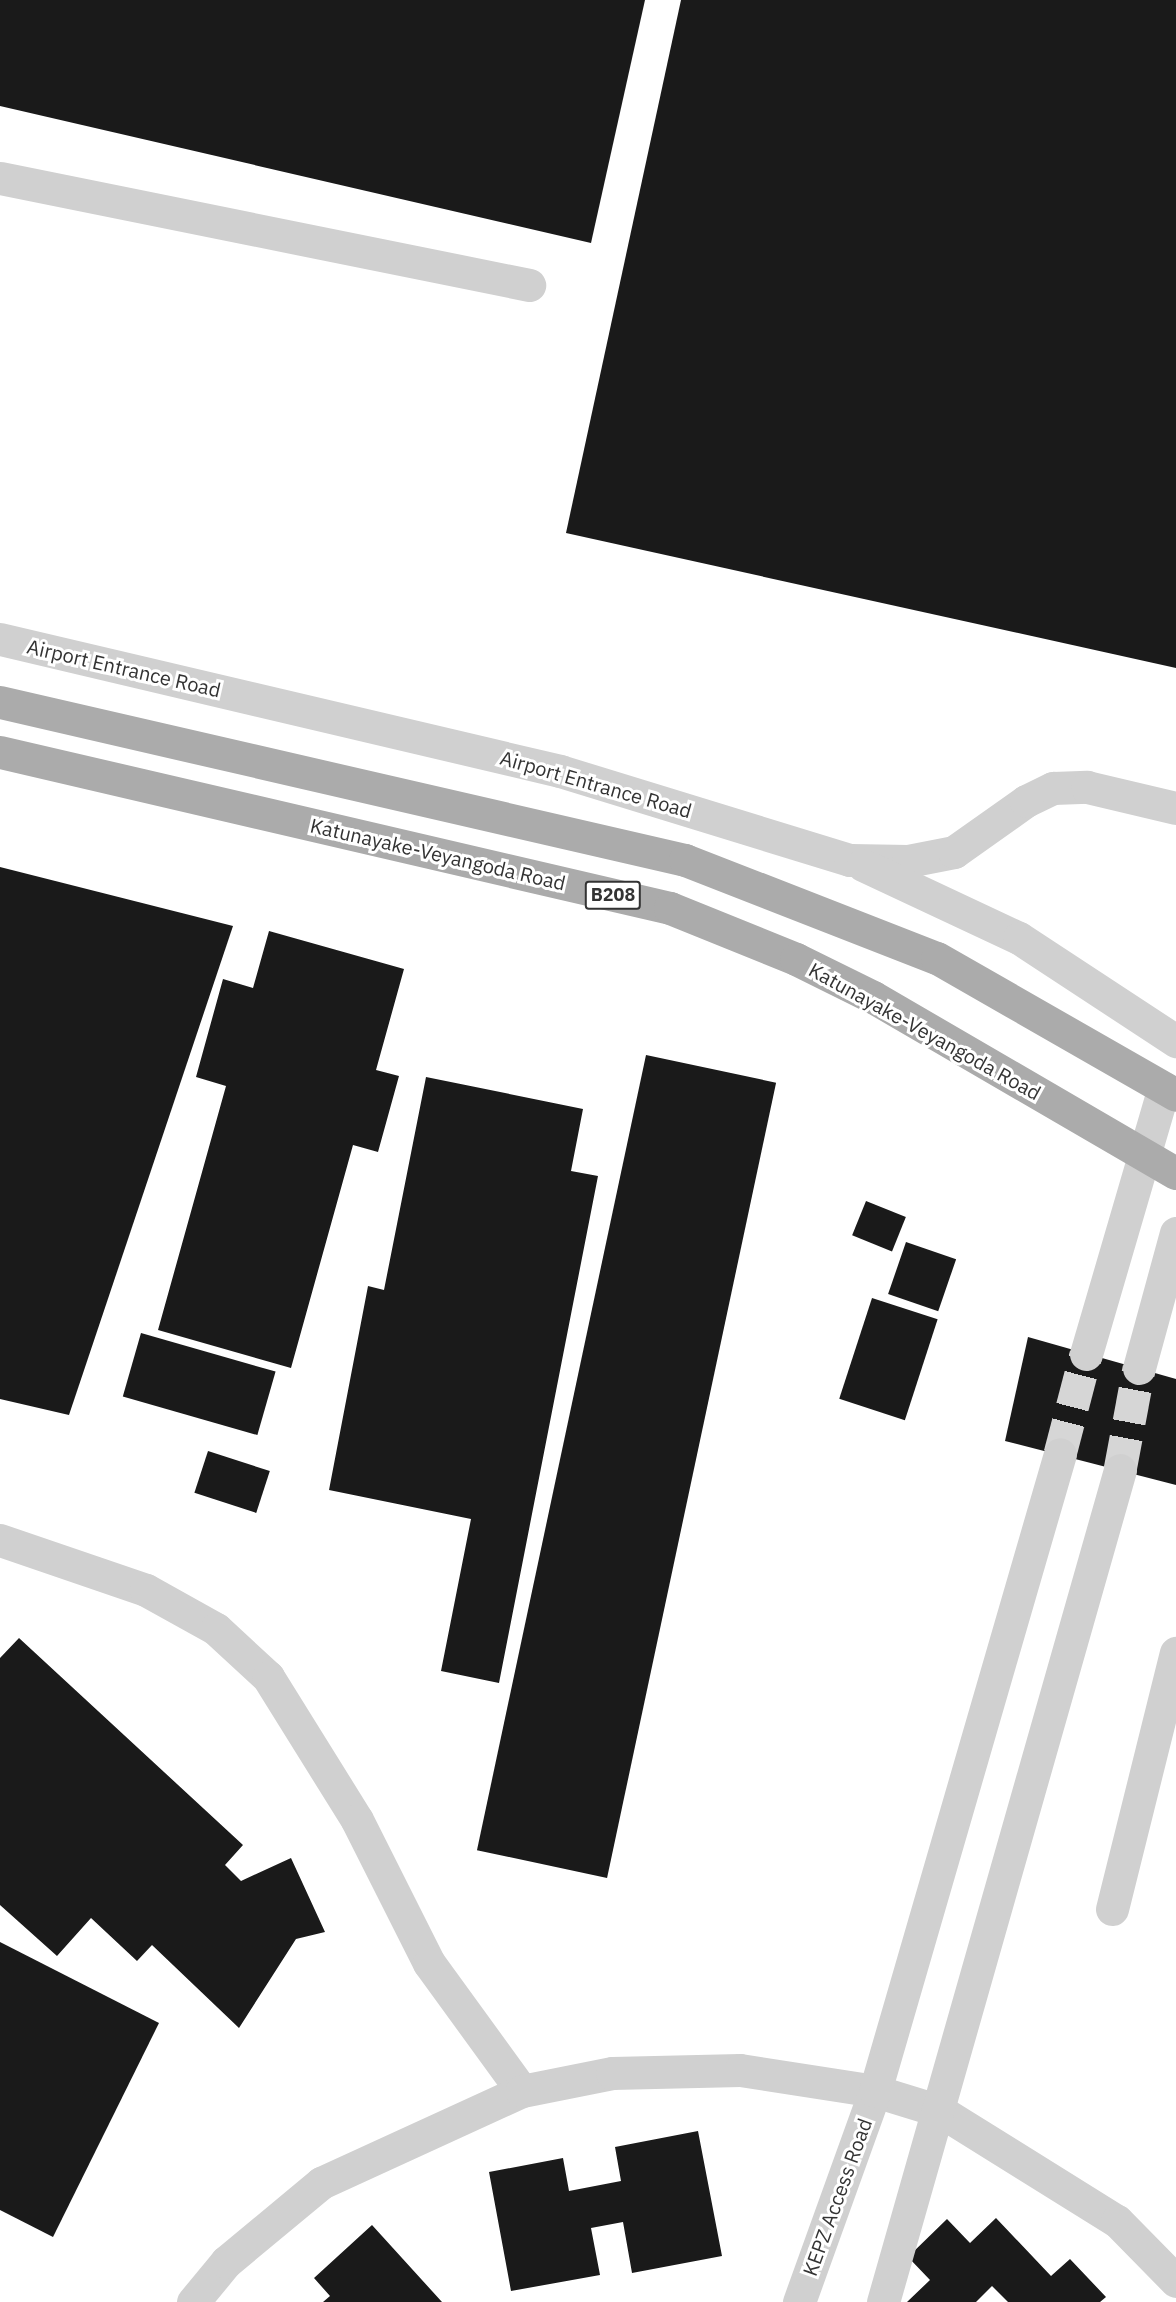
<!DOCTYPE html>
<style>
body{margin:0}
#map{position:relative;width:1176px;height:2302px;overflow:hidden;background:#fff;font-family:"IBM Plex Sans",sans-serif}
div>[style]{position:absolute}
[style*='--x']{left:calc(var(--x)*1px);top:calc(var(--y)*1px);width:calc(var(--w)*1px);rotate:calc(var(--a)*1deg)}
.building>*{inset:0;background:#1a1a1a;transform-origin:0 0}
.minor-tunnel>*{height:33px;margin-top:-16.5px;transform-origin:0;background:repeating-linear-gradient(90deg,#d6d6d6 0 33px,transparent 0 49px)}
.minor>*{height:33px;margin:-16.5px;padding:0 16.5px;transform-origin:16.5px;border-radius:16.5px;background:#d0d0d0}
.major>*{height:33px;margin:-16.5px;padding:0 16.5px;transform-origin:16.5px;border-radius:16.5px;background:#ababab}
span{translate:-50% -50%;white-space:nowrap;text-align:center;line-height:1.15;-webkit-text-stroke:6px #fff;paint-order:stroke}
.shield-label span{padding:2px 4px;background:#fff;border:2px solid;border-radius:4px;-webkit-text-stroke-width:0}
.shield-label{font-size:18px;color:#333;font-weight:700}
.street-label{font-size:20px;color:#333}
</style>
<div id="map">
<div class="building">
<i style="clip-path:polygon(0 0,645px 0,591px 243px,0 106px)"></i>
<i style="clip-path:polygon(681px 0,1176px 0,1176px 668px,566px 533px)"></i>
<i style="clip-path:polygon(0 867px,233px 926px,69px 1415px,0 1399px)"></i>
<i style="clip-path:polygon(269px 931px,404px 969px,376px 1070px,399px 1076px,378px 1152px,353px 1145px,291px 1368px,158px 1330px,226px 1086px,196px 1077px,223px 979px,253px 988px)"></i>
<i style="left:646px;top:1055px;width:133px;height:813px;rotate:12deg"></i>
<i style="clip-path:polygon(426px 1077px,583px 1109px,571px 1171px,598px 1176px,499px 1683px,441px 1671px,471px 1519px,329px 1490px,368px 1286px,384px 1290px)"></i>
<i style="left:866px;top:1201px;width:43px;height:37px;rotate:22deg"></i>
<i style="left:906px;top:1242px;width:53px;height:55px;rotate:19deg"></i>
<i style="left:872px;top:1298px;width:69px;height:106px;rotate:18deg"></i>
<i style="left:141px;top:1333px;width:140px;height:66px;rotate:16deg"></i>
<i style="clip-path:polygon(1028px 1337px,1176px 1379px,1176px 1485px,1005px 1441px)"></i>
<i style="left:208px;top:1451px;width:65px;height:44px;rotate:18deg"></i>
<i style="clip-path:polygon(19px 1638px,243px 1845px,225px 1865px,241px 1881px,291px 1858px,325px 1932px,296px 1939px,239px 2028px,152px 1945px,137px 1961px,91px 1918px,57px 1956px,0 1905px,0 1658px)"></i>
<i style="clip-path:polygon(0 1942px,159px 2023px,53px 2237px,0 2210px)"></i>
<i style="clip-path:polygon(698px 2131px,722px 2256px,632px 2273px,623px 2222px,591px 2228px,600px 2275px,511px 2291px,489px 2172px,563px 2158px,569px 2191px,621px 2181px,615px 2147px)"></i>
<i style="clip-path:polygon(996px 2218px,1051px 2276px,1070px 2259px,1106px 2297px,1100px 2302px,1008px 2302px,992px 2286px,976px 2302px,907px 2302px,930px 2280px,908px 2257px,947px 2219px,970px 2243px)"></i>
<i style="clip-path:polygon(372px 2225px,442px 2302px,323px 2302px,330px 2296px,314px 2278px)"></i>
</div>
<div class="minor-tunnel">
<i style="--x:1060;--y:1454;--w:103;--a:-75.4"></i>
<i style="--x:1120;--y:1470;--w:104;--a:-79.4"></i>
</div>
<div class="minor">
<i style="--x:0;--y:178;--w:540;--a:11.43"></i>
<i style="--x:0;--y:639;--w:575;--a:13.26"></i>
<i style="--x:560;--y:771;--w:303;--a:17.1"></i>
<i style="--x:850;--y:860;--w:58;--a:1"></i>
<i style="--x:908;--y:861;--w:47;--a:-11.1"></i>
<i style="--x:954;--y:852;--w:88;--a:-35.3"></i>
<i style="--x:1026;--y:801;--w:30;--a:-26"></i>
<i style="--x:1053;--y:788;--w:34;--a:-2"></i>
<i style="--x:1087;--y:787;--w:91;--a:13.3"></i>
<i style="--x:863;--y:865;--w:172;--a:25.1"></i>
<i style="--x:1019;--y:938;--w:188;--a:33.3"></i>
<i style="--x:1086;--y:1354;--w:277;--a:-73.7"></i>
<i style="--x:1139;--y:1368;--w:140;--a:-74.7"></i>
<i style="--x:0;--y:1540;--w:154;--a:18.9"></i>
<i style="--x:146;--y:1590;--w:80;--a:29.1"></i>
<i style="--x:216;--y:1629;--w:71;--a:42.7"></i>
<i style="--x:268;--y:1677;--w:168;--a:58.1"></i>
<i style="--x:357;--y:1820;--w:160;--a:63.3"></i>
<i style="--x:429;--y:1963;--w:158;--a:54"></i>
<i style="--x:1112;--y:1909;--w:264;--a:-76"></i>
<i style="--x:193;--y:2302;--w:52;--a:-50.5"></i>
<i style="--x:226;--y:2262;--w:124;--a:-39.7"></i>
<i style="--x:321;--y:2183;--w:221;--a:-24.6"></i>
<i style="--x:522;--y:2091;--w:92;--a:-11.3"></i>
<i style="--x:612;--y:2073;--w:128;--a:-1.3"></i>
<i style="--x:740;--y:2070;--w:137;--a:8.8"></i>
<i style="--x:875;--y:2091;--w:68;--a:17.1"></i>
<i style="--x:940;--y:2111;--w:208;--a:31.9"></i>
<i style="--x:1117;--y:2221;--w:84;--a:45.5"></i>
<i style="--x:799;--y:2302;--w:224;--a:-70.2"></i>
<i style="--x:875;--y:2091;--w:663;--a:-73.81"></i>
<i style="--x:883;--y:2302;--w:865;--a:-74.1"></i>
</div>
<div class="major">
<i style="--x:0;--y:702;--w:703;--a:12.99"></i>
<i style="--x:685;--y:860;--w:270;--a:21.3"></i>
<i style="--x:937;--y:958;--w:275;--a:29.8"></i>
<i style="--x:0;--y:752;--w:688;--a:13.11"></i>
<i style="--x:670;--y:908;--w:136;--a:22"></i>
<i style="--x:796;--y:959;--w:86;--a:26.3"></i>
<i style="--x:873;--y:997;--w:350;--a:30.2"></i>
</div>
<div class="shield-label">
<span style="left:613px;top:895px">B208</span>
</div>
<div class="street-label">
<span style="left:124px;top:668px;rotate:13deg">Airport Entrance Road</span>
<span style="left:596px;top:784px;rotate:16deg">Airport Entrance Road</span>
<span style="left:438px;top:854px;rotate:13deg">Katunayake-Veyangoda Road</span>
<span style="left:925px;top:1031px;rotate:29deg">Katunayake-Veyangoda Road</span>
<span style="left:837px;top:2197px;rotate:-70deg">KEPZ Access Road</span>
</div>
</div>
